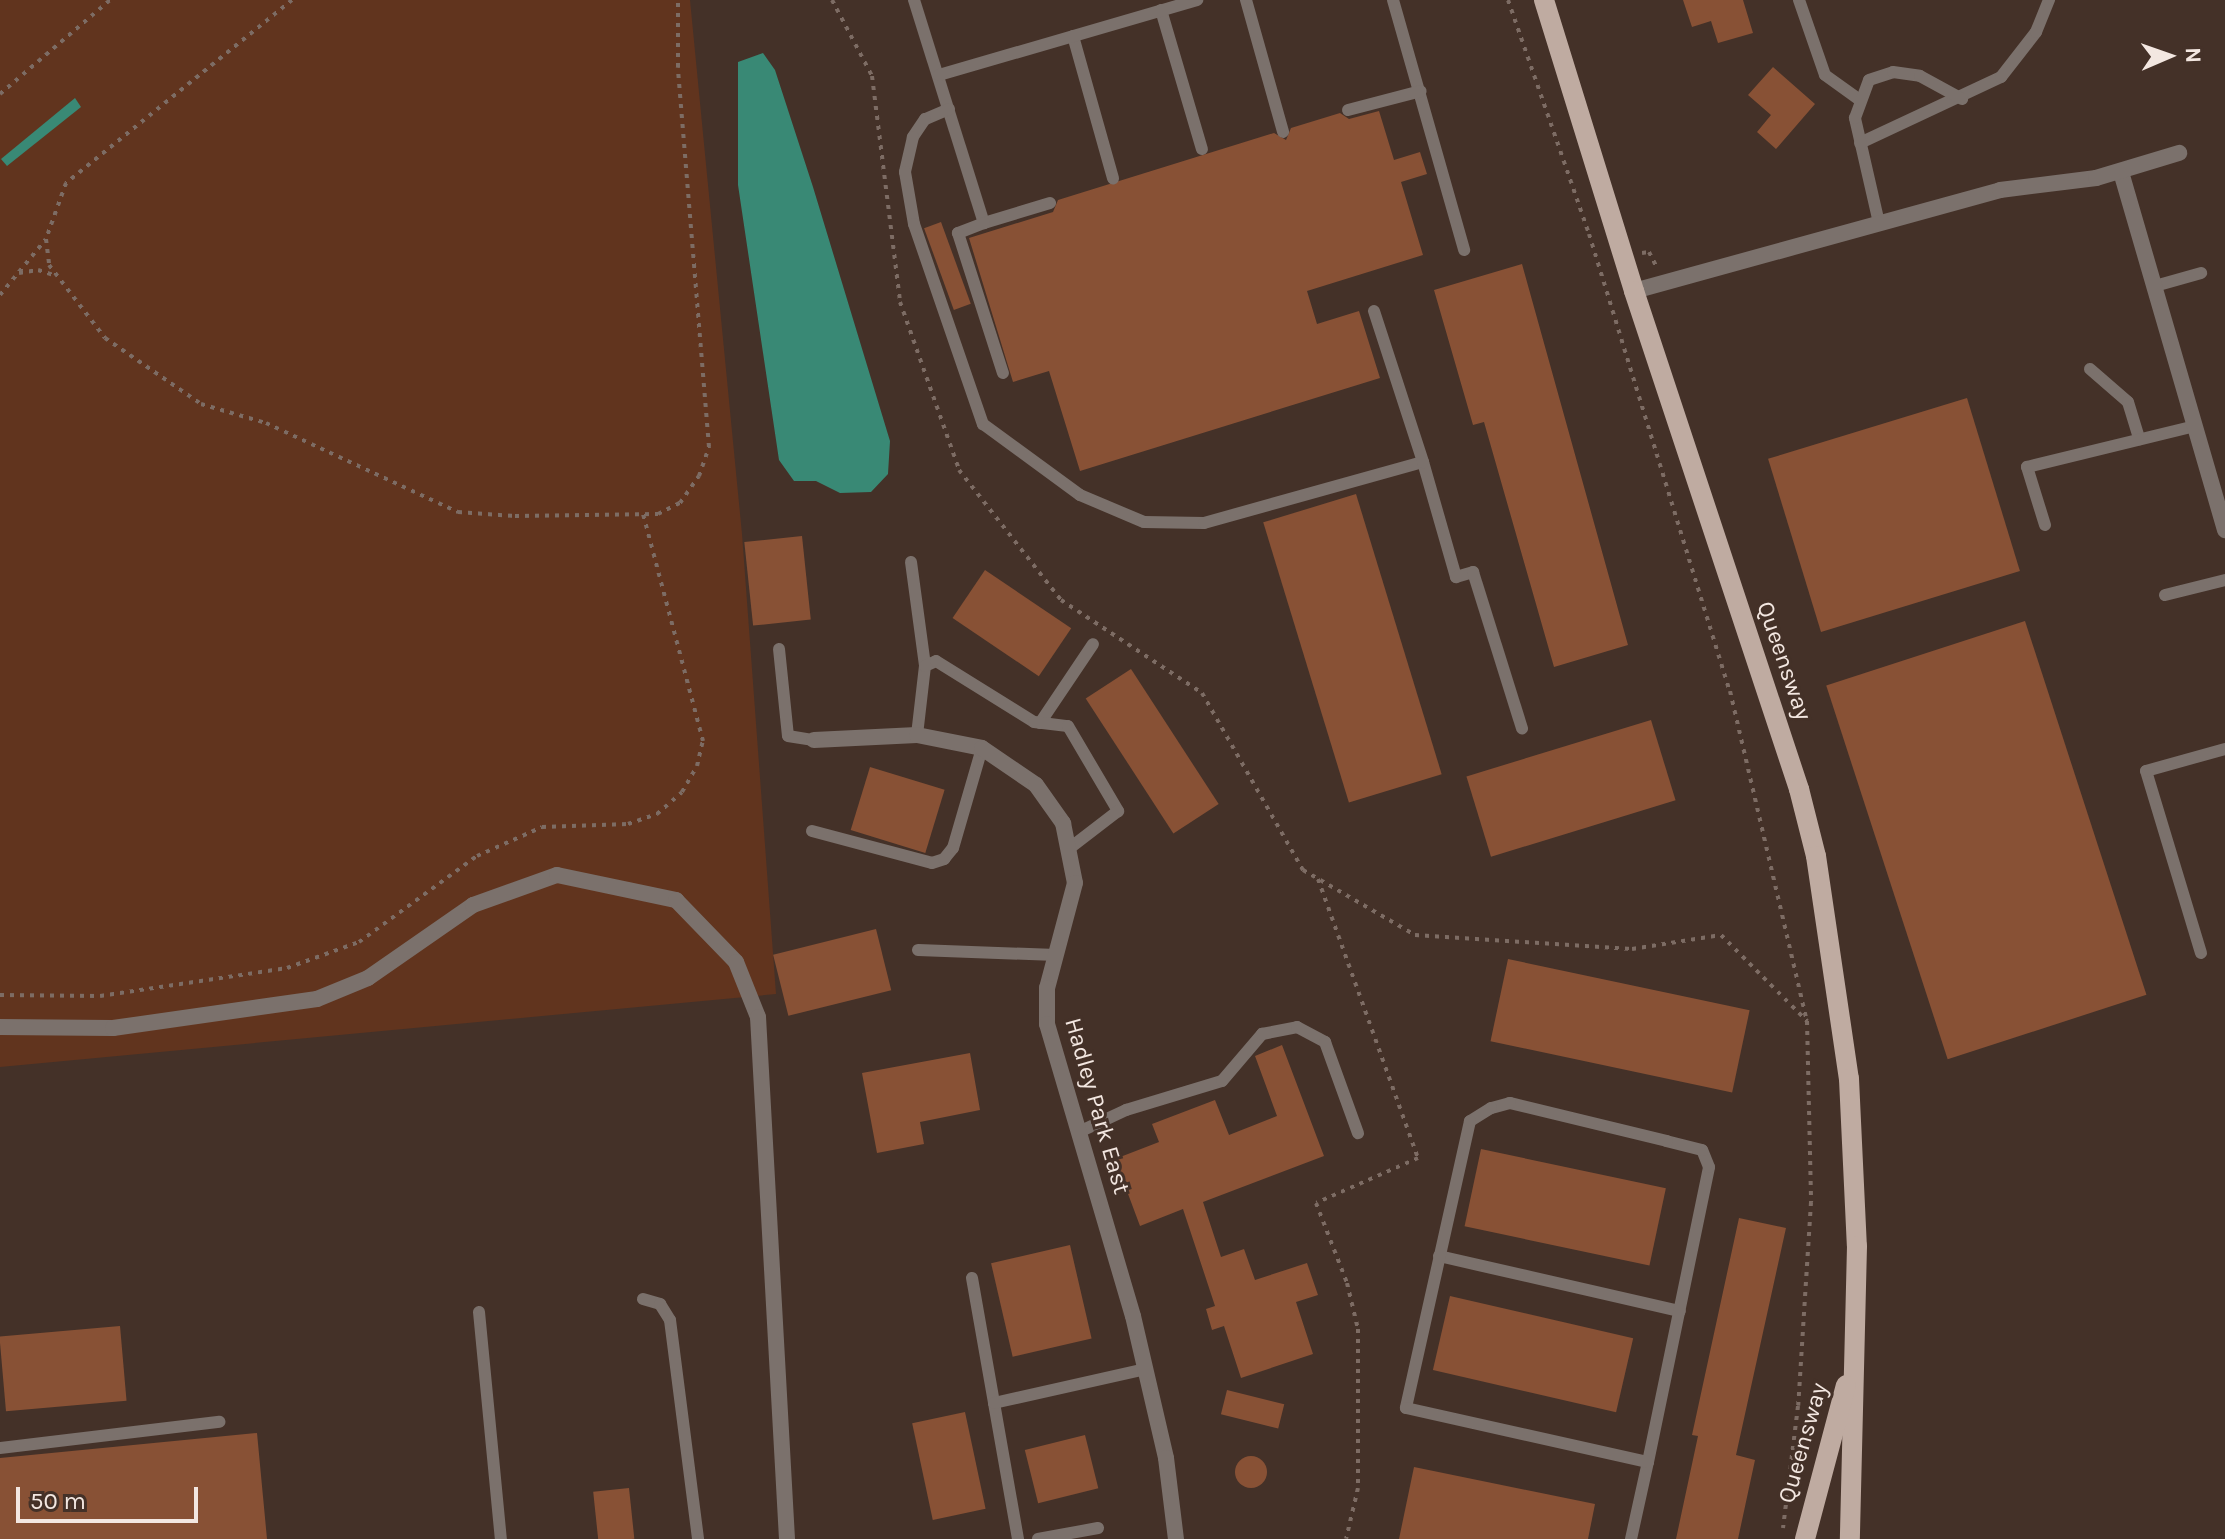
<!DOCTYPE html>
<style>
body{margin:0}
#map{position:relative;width:2225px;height:1539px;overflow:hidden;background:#443128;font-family:Karla,sans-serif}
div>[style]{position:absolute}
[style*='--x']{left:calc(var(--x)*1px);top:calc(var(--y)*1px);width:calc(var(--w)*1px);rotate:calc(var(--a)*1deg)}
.green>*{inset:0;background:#61341e}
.water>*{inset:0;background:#398975}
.building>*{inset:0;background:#885135;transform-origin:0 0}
.round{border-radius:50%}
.path>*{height:4px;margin-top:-2px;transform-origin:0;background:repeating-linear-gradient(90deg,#7d6c64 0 4px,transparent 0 10px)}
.service>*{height:12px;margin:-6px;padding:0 6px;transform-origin:6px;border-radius:6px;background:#7b716c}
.minor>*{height:16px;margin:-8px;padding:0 8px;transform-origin:8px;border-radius:8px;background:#7b716c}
.primary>*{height:20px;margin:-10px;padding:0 10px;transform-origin:10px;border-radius:10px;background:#bfaba1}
span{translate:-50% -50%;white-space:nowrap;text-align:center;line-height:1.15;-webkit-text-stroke:6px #443128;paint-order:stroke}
.street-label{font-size:24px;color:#f3e7e1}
.north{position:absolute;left:2129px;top:16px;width:80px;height:80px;-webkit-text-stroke:6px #443128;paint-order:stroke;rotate:88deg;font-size:22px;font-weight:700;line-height:32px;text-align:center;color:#f3e7e1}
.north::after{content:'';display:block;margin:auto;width:28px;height:36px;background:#f3e7e1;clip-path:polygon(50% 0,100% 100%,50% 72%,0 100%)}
.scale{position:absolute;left:16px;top:1487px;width:182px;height:36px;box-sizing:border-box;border:4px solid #f3e7e1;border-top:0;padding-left:10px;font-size:24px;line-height:28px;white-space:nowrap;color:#f3e7e1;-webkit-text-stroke:6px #443128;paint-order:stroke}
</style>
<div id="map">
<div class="green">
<i style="clip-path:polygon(0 0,690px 0,742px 534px,776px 994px,0 1067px)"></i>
</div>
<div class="water">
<i style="clip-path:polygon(763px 53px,775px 70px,813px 187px,890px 441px,888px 474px,871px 492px,840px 493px,816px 481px,794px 481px,779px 460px,738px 185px,738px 62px)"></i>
<i style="clip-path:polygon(75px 98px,81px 107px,7px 166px,1px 159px)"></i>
</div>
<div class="building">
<i style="clip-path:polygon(1683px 0,1743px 0,1753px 33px,1718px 43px,1711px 21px,1692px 27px)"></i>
<i style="clip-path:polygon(1773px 67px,1815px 104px,1776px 149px,1757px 132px,1771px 115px,1748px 95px)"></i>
<i style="clip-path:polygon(1379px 111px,1394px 160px,1420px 152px,1427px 174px,1401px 182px,1423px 255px,1307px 291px,1317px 324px,1359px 311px,1380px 378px,1080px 471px,1049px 371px,1013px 382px,969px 238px,1053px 212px,1058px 200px,1274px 133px,1286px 140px,1291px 128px,1340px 113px,1349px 119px)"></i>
<i style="left:941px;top:222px;width:87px;height:18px;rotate:70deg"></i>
<i style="clip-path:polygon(1522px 264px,1628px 645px,1554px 667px,1484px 422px,1473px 425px,1434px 290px)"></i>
<i style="left:1967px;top:398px;width:181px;height:208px;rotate:73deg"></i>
<i style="left:1356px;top:494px;width:293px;height:97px;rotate:73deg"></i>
<i style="left:802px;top:536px;width:84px;height:58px;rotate:84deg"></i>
<i style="left:985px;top:570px;width:104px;height:58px;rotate:34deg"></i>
<i style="left:2025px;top:621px;width:393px;height:209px;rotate:72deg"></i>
<i style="left:1131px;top:669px;width:161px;height:54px;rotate:57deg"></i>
<i style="left:1651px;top:720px;width:84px;height:193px;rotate:73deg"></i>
<i style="left:870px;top:767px;width:78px;height:66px;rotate:17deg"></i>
<i style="left:876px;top:929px;width:63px;height:106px;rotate:76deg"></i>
<i style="left:1508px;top:959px;width:247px;height:84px;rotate:12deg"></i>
<i style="clip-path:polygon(1282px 1045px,1324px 1156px,1203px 1202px,1221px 1257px,1244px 1249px,1255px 1280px,1307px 1263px,1318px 1295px,1296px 1302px,1313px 1354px,1241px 1378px,1224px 1326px,1212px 1330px,1206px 1309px,1215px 1306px,1183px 1209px,1140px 1226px,1115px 1159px,1159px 1142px,1152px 1124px,1215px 1100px,1229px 1135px,1277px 1116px,1255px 1056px)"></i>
<i style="clip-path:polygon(970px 1053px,980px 1110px,920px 1122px,924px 1144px,877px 1153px,862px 1073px)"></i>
<i style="left:1481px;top:1149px;width:189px;height:79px;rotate:12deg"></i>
<i style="clip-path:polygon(1739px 1218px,1786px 1228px,1736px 1455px,1755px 1460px,1738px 1539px,1676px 1539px,1698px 1436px,1692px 1435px)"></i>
<i style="left:1070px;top:1245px;width:96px;height:81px;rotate:77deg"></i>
<i style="left:1450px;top:1296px;width:188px;height:76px;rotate:13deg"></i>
<i style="left:120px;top:1326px;width:75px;height:121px;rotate:85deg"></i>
<i style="left:1227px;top:1390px;width:59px;height:25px;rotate:14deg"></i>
<i style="left:965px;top:1412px;width:99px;height:54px;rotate:78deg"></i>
<i style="clip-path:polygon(257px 1433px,267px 1539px,0 1539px,0 1458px)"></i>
<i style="left:1085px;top:1435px;width:55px;height:62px;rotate:76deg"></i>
<i class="round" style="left:1235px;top:1456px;width:32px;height:32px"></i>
<i style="clip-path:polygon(1414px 1467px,1595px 1504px,1588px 1539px,1399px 1539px)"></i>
<i style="left:629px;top:1488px;width:51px;height:36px;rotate:84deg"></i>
</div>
<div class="path">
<i style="--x:292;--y:0;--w:291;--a:141"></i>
<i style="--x:66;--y:183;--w:59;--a:109.7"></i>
<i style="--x:46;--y:239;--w:26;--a:83"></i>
<i style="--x:49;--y:265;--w:92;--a:52.5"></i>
<i style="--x:105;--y:338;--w:116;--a:34.5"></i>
<i style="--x:201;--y:404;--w:68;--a:16.3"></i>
<i style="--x:266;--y:423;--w:212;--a:24.9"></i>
<i style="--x:458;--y:512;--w:57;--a:4"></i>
<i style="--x:515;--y:516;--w:143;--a:-0.8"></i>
<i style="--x:658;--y:514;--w:25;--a:-27"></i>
<i style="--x:680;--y:503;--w:33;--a:-55"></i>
<i style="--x:699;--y:476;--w:31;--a:-71"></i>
<i style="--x:709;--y:447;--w:381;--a:-94.7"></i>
<i style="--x:678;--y:67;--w:67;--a:-90"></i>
<i style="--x:832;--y:0;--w:86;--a:62.2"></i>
<i style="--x:872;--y:76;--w:228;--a:82.9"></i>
<i style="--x:900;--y:302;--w:178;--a:70.6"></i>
<i style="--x:959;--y:470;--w:165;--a:51.9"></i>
<i style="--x:1061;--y:600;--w:169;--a:33.4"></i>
<i style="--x:1202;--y:693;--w:204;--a:60.3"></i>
<i style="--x:1303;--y:870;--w:129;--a:30.1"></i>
<i style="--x:1415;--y:935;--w:217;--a:3.7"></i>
<i style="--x:1632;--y:949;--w:90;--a:-8.9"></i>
<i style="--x:1721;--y:935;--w:122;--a:45"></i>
<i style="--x:1508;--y:0;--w:248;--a:70.9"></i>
<i style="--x:1589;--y:234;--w:478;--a:72.9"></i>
<i style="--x:1730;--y:691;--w:339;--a:76.9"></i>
<i style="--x:1807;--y:1021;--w:181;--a:88.7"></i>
<i style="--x:1811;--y:1202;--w:204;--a:93.6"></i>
<i style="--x:1798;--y:1406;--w:123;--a:97"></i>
<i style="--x:0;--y:94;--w:145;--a:-40.5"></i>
<i style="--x:1642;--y:253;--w:7;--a:-8"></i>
<i style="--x:1649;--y:252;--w:16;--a:63"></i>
<i style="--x:19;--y:273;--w:19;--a:-9"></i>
<i style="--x:38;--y:270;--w:20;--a:18"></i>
<i style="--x:0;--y:295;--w:72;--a:-50.6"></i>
<i style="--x:1318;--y:879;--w:296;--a:70.3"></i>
<i style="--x:1418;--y:1158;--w:111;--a:156.2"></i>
<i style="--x:1316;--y:1203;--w:86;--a:68.8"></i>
<i style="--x:1347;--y:1283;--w:47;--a:76.6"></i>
<i style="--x:1358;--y:1329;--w:159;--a:90"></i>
<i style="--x:1358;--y:1488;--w:52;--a:103.2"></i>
<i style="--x:0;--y:995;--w:100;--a:0.6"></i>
<i style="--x:100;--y:996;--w:189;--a:-8.5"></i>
<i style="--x:287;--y:968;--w:77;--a:-19.9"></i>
<i style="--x:359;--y:942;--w:146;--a:-36.1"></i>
<i style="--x:477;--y:856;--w:71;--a:-24"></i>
<i style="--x:542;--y:827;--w:86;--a:-2"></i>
<i style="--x:628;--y:824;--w:31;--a:-19"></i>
<i style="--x:657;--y:814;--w:33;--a:-41"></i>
<i style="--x:682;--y:792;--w:30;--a:-60"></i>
<i style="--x:697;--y:766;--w:26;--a:-77"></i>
<i style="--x:703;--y:741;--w:235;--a:-104.8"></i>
</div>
<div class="service">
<i style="--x:914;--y:0;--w:234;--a:72.6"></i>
<i style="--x:984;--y:223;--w:69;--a:-16.9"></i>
<i style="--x:1246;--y:0;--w:137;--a:74.3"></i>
<i style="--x:1393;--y:0;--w:260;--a:74.1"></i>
<i style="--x:1799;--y:0;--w:79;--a:70.9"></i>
<i style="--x:1825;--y:75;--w:44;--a:35.8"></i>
<i style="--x:1161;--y:10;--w:145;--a:73.6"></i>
<i style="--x:1073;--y:36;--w:148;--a:74.3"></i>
<i style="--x:939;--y:75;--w:269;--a:-16.2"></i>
<i style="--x:949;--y:109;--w:26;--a:157"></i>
<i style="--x:925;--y:119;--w:22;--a:124"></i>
<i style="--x:913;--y:137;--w:36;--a:103"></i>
<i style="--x:905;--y:172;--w:53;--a:80.2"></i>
<i style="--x:914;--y:224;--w:212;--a:71"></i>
<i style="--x:983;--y:424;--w:120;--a:36.2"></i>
<i style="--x:1080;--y:495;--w:69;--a:22.9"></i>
<i style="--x:1144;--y:522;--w:60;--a:1"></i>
<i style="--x:1204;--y:523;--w:227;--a:-15.6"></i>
<i style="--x:1423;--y:462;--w:120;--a:74"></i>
<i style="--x:1456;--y:577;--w:18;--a:-16"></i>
<i style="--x:1473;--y:572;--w:164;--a:72.6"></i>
<i style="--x:1348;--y:110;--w:75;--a:-14.6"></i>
<i style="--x:1860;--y:143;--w:156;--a:-25.1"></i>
<i style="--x:2001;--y:77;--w:57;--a:-52.1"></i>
<i style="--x:2036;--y:32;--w:35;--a:-68"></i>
<i style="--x:984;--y:223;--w:28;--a:159"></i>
<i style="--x:958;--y:233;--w:147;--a:72.2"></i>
<i style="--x:1879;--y:223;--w:108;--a:-102.9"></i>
<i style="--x:1855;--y:118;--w:40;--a:-69.8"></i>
<i style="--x:1869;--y:80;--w:25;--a:-18"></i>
<i style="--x:1893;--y:72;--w:27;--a:8"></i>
<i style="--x:1920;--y:76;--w:48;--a:28.7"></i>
<i style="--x:2155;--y:286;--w:48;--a:-15.8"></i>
<i style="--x:1374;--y:311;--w:159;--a:72"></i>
<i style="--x:2090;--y:369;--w:50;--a:41"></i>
<i style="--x:2128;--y:402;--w:39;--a:73"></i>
<i style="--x:2045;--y:525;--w:61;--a:-107.2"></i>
<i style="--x:2027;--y:467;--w:173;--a:-13.7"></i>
<i style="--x:911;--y:562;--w:105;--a:82.3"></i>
<i style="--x:2165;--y:595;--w:62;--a:-14"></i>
<i style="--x:779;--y:649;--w:87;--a:84.1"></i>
<i style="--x:788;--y:736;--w:26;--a:9"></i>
<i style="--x:1040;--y:723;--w:95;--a:-56.1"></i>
<i style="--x:917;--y:735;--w:69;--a:-83.4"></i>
<i style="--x:925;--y:666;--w:12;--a:-24"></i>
<i style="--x:936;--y:661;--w:115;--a:31.9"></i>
<i style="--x:1034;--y:722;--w:34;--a:7"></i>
<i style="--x:1068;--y:726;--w:99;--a:59.5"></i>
<i style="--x:1118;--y:811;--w:59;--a:142.5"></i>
<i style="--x:812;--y:831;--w:124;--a:14.9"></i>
<i style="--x:932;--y:863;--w:13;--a:-18"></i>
<i style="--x:944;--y:859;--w:14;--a:-51"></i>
<i style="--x:953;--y:848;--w:104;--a:-73.8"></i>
<i style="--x:918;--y:950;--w:138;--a:2.1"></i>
<i style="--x:2201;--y:953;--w:190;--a:-106.8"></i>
<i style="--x:2146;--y:771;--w:82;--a:-15.6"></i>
<i style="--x:1081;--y:1131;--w:50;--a:-25"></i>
<i style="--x:1126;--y:1110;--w:100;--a:-16.8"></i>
<i style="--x:1222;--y:1081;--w:62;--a:-49.6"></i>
<i style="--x:1262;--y:1034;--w:36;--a:-11"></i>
<i style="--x:1297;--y:1027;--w:32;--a:28"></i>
<i style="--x:1325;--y:1042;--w:97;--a:70.1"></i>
<i style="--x:1439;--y:1256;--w:247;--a:12.9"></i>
<i style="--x:972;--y:1278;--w:127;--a:80"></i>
<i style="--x:643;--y:1299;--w:18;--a:16"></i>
<i style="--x:660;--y:1304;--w:19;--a:58"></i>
<i style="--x:670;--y:1320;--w:221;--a:82.7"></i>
<i style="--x:479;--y:1312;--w:228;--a:84.5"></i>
<i style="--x:0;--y:1448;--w:221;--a:-6.8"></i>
<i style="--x:1018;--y:1539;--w:138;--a:-100"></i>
<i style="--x:994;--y:1403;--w:156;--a:-12.6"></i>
<i style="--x:1038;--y:1539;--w:61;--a:-10.4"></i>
<i style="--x:1631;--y:1539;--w:79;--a:-77.6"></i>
<i style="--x:1648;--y:1462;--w:301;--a:-78.3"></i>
<i style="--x:1709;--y:1167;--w:18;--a:-112"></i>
<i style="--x:1702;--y:1150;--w:36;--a:-166"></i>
<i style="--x:1667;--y:1141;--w:162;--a:-166.4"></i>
<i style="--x:1510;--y:1103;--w:20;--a:165"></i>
<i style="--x:1491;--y:1108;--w:25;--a:148"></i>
<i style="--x:1470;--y:1121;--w:294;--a:102.6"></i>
<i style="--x:1406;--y:1408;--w:248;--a:12.6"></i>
</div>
<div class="minor">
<i style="--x:2121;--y:172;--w:373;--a:73.8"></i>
<i style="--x:1634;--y:291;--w:380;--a:-15.4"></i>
<i style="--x:2000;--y:190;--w:97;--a:-7.1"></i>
<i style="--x:2096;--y:178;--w:87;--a:-16.8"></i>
<i style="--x:814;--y:740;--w:103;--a:-2.8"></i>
<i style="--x:917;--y:735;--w:66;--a:11.3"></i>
<i style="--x:982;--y:748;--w:65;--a:34.4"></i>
<i style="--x:1036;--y:785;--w:47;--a:54.6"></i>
<i style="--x:1063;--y:823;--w:61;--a:78.7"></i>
<i style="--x:1075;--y:883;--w:109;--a:104.9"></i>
<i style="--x:1047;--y:988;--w:36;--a:90"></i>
<i style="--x:1047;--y:1024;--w:304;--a:73.6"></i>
<i style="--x:1133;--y:1316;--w:146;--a:76.9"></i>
<i style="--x:1166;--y:1458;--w:82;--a:83"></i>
<i style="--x:0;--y:1027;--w:113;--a:0.5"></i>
<i style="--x:113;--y:1028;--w:206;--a:-8.1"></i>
<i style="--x:317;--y:999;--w:55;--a:-22.4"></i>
<i style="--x:368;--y:978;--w:128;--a:-34.8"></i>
<i style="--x:473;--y:905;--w:89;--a:-19.7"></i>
<i style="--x:557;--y:875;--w:122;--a:11.9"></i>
<i style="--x:676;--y:900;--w:86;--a:45.9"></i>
<i style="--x:736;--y:962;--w:59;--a:68.2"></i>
<i style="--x:758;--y:1017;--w:523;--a:86.82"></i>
</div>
<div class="primary">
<i style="--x:1544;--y:0;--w:305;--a:72.8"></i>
<i style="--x:1634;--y:291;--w:525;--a:71.67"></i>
<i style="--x:1799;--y:789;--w:69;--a:75.8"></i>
<i style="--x:1816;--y:856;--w:225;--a:81.6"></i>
<i style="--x:1849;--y:1079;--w:167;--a:87.3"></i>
<i style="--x:1857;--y:1246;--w:293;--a:91.4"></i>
<i style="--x:1805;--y:1539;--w:159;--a:-75.1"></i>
</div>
<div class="street-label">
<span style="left:1784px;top:661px;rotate:71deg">Queensway</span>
<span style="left:1097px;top:1106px;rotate:74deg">Hadley Park East</span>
<span style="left:1803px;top:1443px;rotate:-74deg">Queensway</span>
</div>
<div class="north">N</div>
<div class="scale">50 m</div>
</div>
